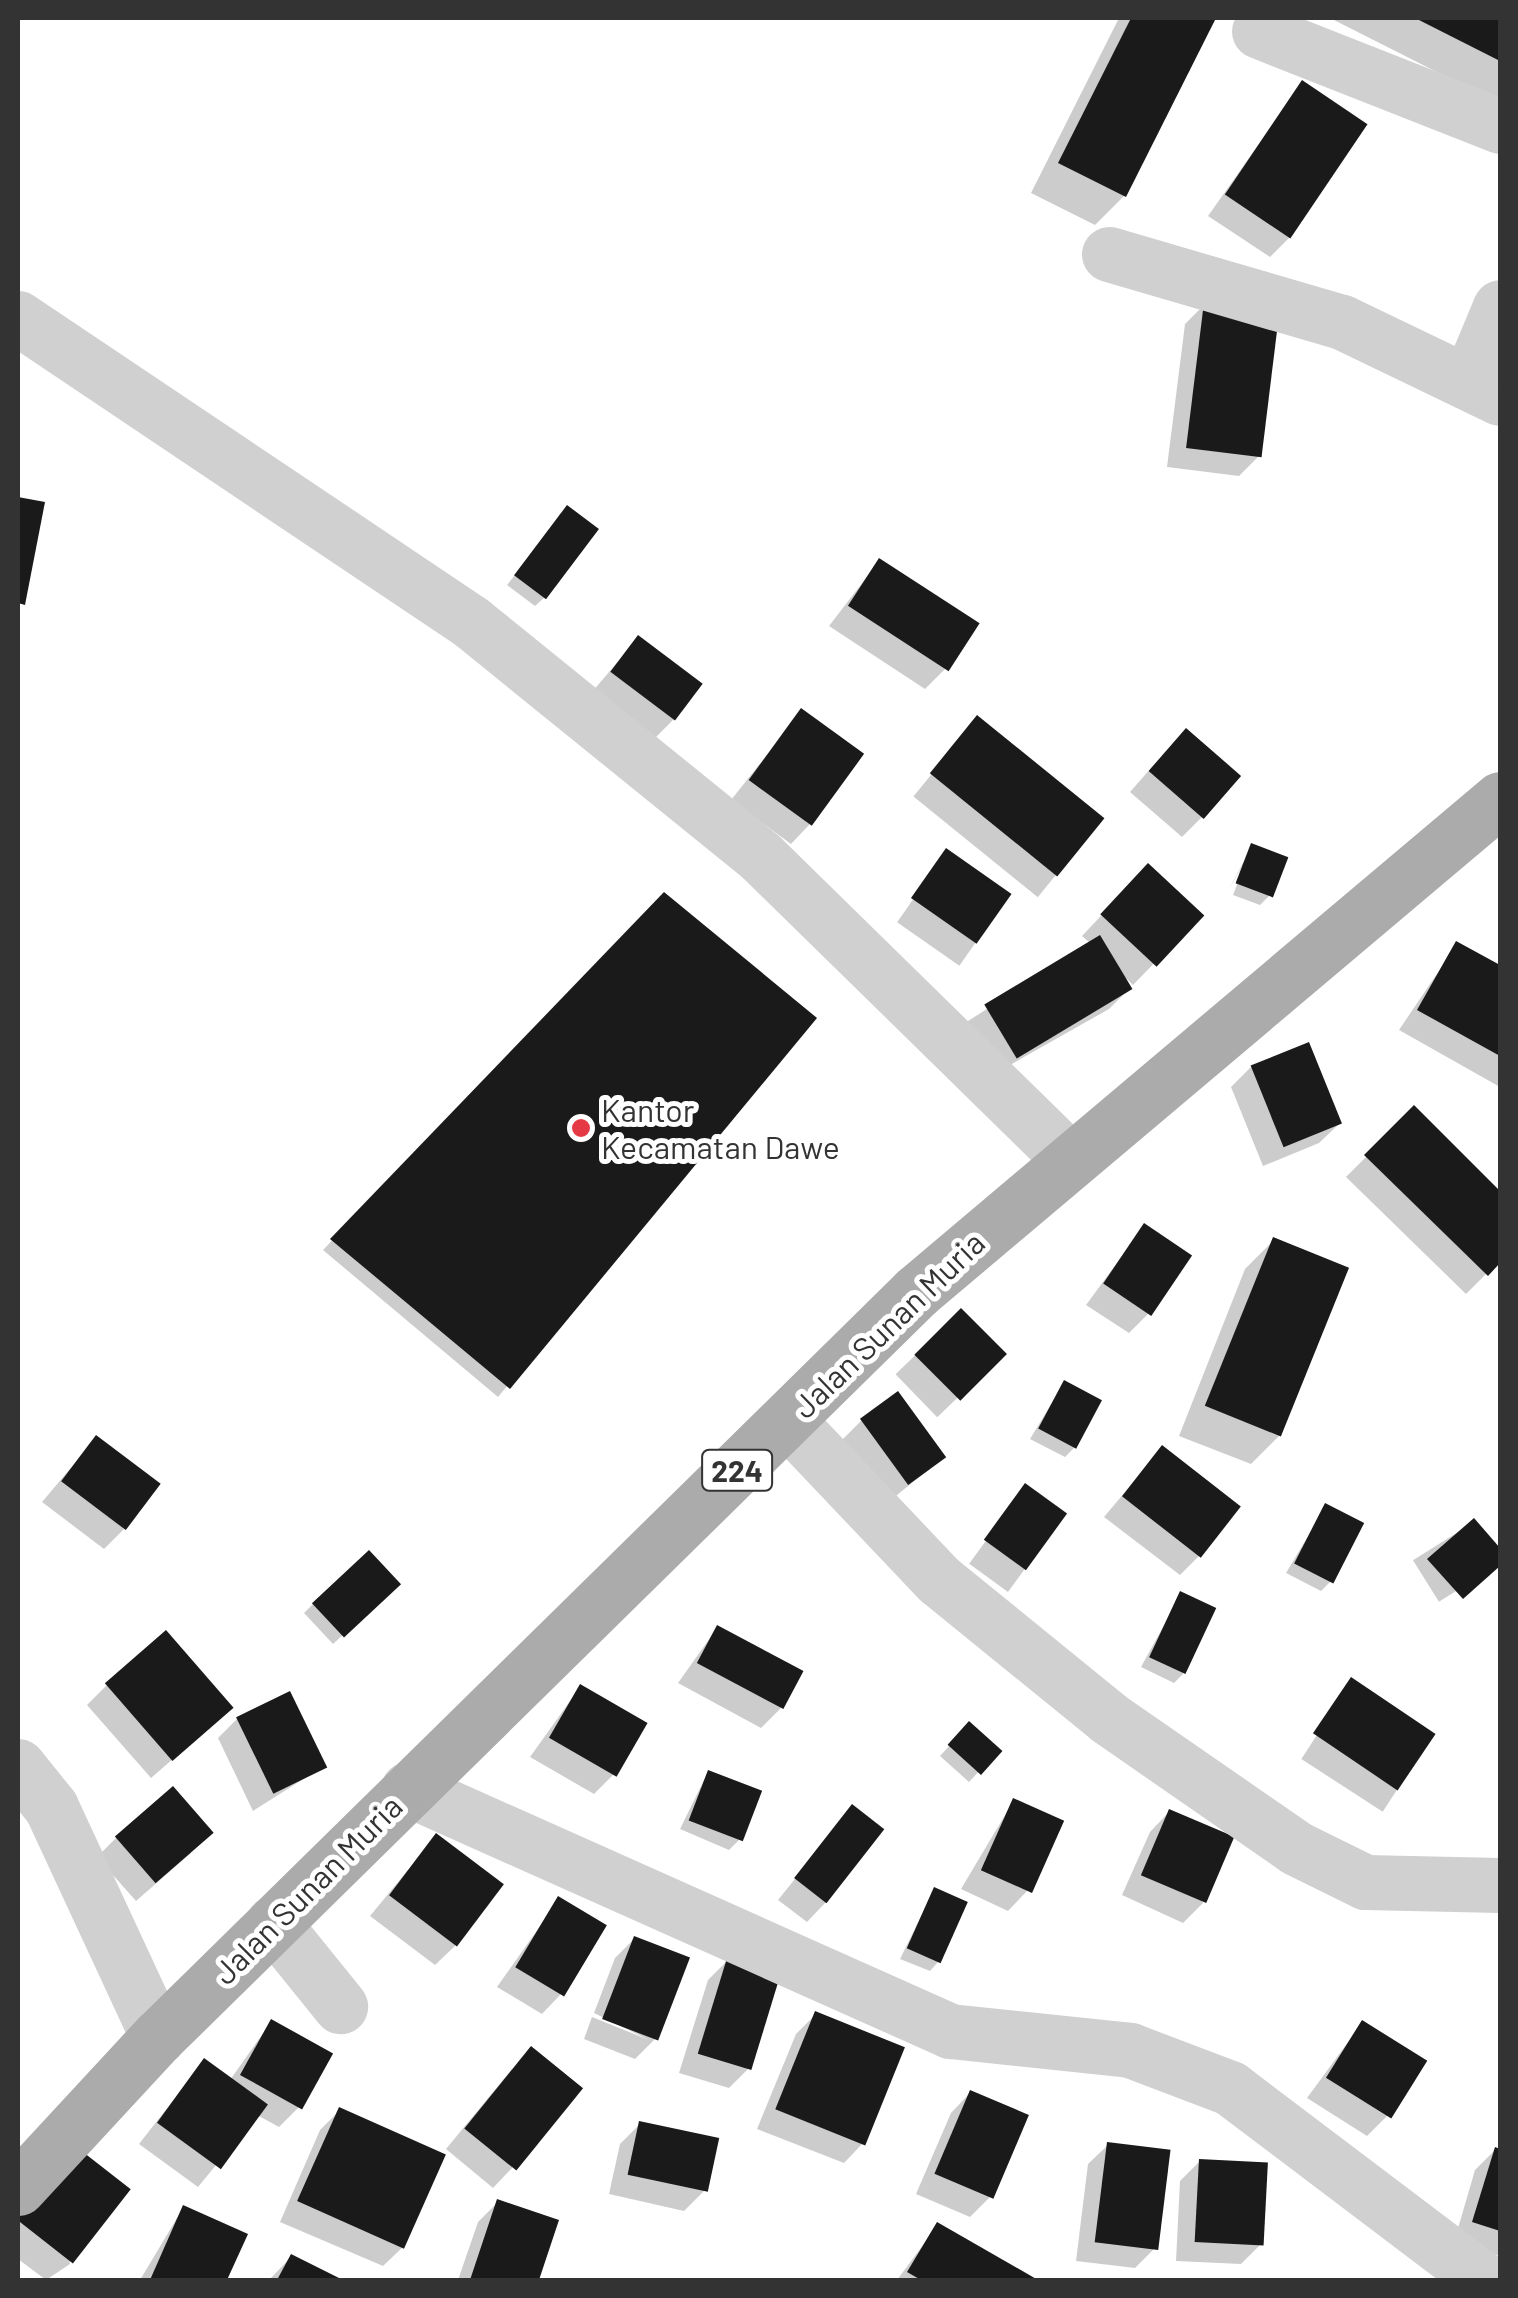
<!DOCTYPE html>
<style>
body{margin:0}
#map{position:relative;width:1518px;height:2298px;overflow:hidden;background:#fff;font-family:Barlow,sans-serif}
div>[style]{position:absolute}
[style*='--x']{left:calc(var(--x)*1px);top:calc(var(--y)*1px);width:calc(var(--w)*1px);rotate:calc(var(--a)*1deg)}
.shadow>*{inset:0;background:#0003;transform-origin:0 0}
.building>*{inset:0;background:#1a1a1a;transform-origin:0 0}
.minor>*{height:55px;margin:-27.5px;padding:0 27.5px;transform-origin:27.5px;border-radius:27.5px;background:#d0d0d0}
.primary>*{height:55px;margin:-27.5px;padding:0 27.5px;transform-origin:27.5px;border-radius:27.5px;background:#ababab}
.dots>*{width:28px;height:28px;translate:-50% -50%;box-sizing:border-box;border:5px solid #fff;border-radius:50%}
span{translate:-50% -50%;white-space:nowrap;text-align:center;line-height:1.15;-webkit-text-stroke:10px #fff;paint-order:stroke}
.shield-label span{padding:2px 8px;background:#fff;border:2px solid;border-radius:8px;-webkit-text-stroke-width:0}
.shield-label{font-size:30px;color:#333;font-weight:700}
.poi-label{font-size:32px;color:#333}
.left{translate:0 -50%;text-align:left}
.street-label{font-size:32px;color:#333}
.frame{position:absolute;inset:0;border:20px solid #333;pointer-events:none}
</style>
<div id="map">
<div class="shadow">
<i style="clip-path:polygon(1119px 18px,1213px 18px,1124px 196px,1095px 225px,1031px 193px)"></i>
<i style="clip-path:polygon(1330px 18px,1500px 18px,1500px 104px)"></i>
<i style="clip-path:polygon(1302px 83px,1290px 237px,1270px 257px,1208px 216px)"></i>
<i style="clip-path:polygon(1205px 304px,1259px 456px,1239px 476px,1167px 467px,1185px 324px)"></i>
<i style="clip-path:polygon(18px 499px,42px 504px,18px 608px)"></i>
<i style="clip-path:polygon(567px 508px,545px 597px,535px 606px,507px 585px)"></i>
<i style="clip-path:polygon(879px 561px,945px 669px,925px 689px,829px 626px)"></i>
<i style="clip-path:polygon(638px 638px,675px 718px,655px 738px,592px 692px)"></i>
<i style="clip-path:polygon(801px 712px,810px 824px,791px 844px,731px 800px)"></i>
<i style="left:977px;top:718px;width:160px;height:101px;rotate:39deg"></i>
<i style="clip-path:polygon(1166px 751px,1202px 817px,1182px 837px,1130px 792px)"></i>
<i style="clip-path:polygon(1252px 846px,1269px 896px,1260px 905px,1233px 895px,1249px 854px,1227px 893px)"></i>
<i style="left:947px;top:851px;width:76px;height:87px;rotate:35deg"></i>
<i style="clip-path:polygon(1129px 886px,1200px 916px,1133px 985px,1122px 974px,1129px 989px,1109px 1009px,994px 1074px,965px 1023px,1090px 943px,1082px 936px)"></i>
<i style="clip-path:polygon(664px 895px,814px 1018px,498px 1397px,323px 1250px)"></i>
<i style="clip-path:polygon(1457px 944px,1500px 968px,1500px 1087px,1399px 1030px)"></i>
<i style="clip-path:polygon(1251px 1067px,1339px 1124px,1319px 1143px,1263px 1166px,1231px 1087px)"></i>
<i style="clip-path:polygon(1414px 1109px,1500px 1194px,1500px 1260px,1466px 1294px,1346px 1177px)"></i>
<i style="clip-path:polygon(1144px 1226px,1149px 1313px,1129px 1333px,1086px 1305px)"></i>
<i style="clip-path:polygon(1274px 1240px,1280px 1435px,1251px 1464px,1179px 1436px,1245px 1269px)"></i>
<i style="left:961px;top:1311px;width:60px;height:91px;rotate:46deg"></i>
<i style="clip-path:polygon(1064px 1383px,1074px 1448px,1065px 1457px,1030px 1439px)"></i>
<i style="clip-path:polygon(862px 1420px,943px 1458px,887px 1503px,842px 1440px)"></i>
<i style="clip-path:polygon(96px 1438px,124px 1529px,104px 1549px,42px 1502px)"></i>
<i style="clip-path:polygon(1162px 1448px,1200px 1555px,1180px 1575px,1104px 1517px)"></i>
<i style="left:1025px;top:1487px;width:48px;height:95px;rotate:36deg"></i>
<i style="clip-path:polygon(1326px 1506px,1330px 1582px,1321px 1591px,1286px 1573px)"></i>
<i style="left:1474px;top:1522px;width:49px;height:72px;rotate:58deg"></i>
<i style="clip-path:polygon(388px 1594px,333px 1644px,304px 1613px,313px 1604px)"></i>
<i style="clip-path:polygon(1181px 1594px,1183px 1674px,1174px 1683px,1141px 1667px)"></i>
<i style="clip-path:polygon(717px 1628px,781px 1708px,761px 1728px,678px 1683px)"></i>
<i style="left:1352px;top:1681px;width:97px;height:93px;rotate:33deg"></i>
<i style="clip-path:polygon(107px 1685px,211px 1726px,151px 1778px,87px 1705px)"></i>
<i style="clip-path:polygon(580px 1687px,614px 1774px,594px 1794px,530px 1757px)"></i>
<i style="clip-path:polygon(238px 1718px,324px 1766px,253px 1811px,218px 1738px)"></i>
<i style="clip-path:polygon(960px 1734px,998px 1751px,969px 1782px,940px 1756px)"></i>
<i style="clip-path:polygon(708px 1772px,739px 1840px,729px 1850px,680px 1829px)"></i>
<i style="clip-path:polygon(1014px 1800px,1027px 1891px,1008px 1911px,961px 1889px)"></i>
<i style="clip-path:polygon(852px 1808px,826px 1902px,807px 1922px,778px 1900px)"></i>
<i style="clip-path:polygon(1169px 1812px,1203px 1903px,1183px 1923px,1122px 1895px,1150px 1832px)"></i>
<i style="clip-path:polygon(436px 1836px,455px 1946px,435px 1965px,370px 1916px)"></i>
<i style="clip-path:polygon(117px 1837px,191px 1853px,136px 1901px,97px 1857px)"></i>
<i style="clip-path:polygon(934px 1890px,939px 1961px,930px 1971px,900px 1959px)"></i>
<i style="clip-path:polygon(559px 1899px,561px 1994px,542px 2014px,497px 1987px)"></i>
<i style="clip-path:polygon(635px 1938px,655px 2039px,635px 2059px,584px 2039px,592px 2017px,649px 2040px,594px 2013px,615px 1958px)"></i>
<i style="clip-path:polygon(728px 1960px,749px 2068px,729px 2088px,679px 2073px,708px 1980px)"></i>
<i style="clip-path:polygon(816px 2014px,863px 2143px,844px 2163px,757px 2129px,796px 2034px)"></i>
<i style="clip-path:polygon(271px 2022px,299px 2107px,279px 2127px,257px 2115px,198px 2187px,139px 2144px,204px 2061px,230px 2080px)"></i>
<i style="clip-path:polygon(1362px 2023px,1387px 2116px,1367px 2136px,1307px 2098px)"></i>
<i style="clip-path:polygon(512px 2069px,512px 2168px,493px 2188px,446px 2149px)"></i>
<i style="clip-path:polygon(970px 2093px,990px 2197px,970px 2217px,916px 2194px,951px 2113px)"></i>
<i style="clip-path:polygon(340px 2110px,403px 2247px,383px 2266px,280px 2222px,320px 2130px)"></i>
<i style="clip-path:polygon(640px 2124px,704px 2191px,684px 2211px,609px 2194px,620px 2144px)"></i>
<i style="clip-path:polygon(1108px 2145px,1155px 2248px,1135px 2268px,1076px 2261px,1088px 2164px)"></i>
<i style="clip-path:polygon(1495px 2150px,1500px 2152px,1500px 2256px,1454px 2242px,1475px 2170px)"></i>
<i style="clip-path:polygon(1200px 2161px,1261px 2244px,1241px 2264px,1176px 2261px,1180px 2181px)"></i>
<i style="clip-path:polygon(55px 2168px,70px 2264px,46px 2280px,18px 2259px,18px 2218px)"></i>
<i style="clip-path:polygon(498px 2202px,556px 2222px,536px 2280px,458px 2280px,478px 2222px)"></i>
<i style="clip-path:polygon(183px 2208px,245px 2235px,225px 2280px,140px 2280px)"></i>
<i style="clip-path:polygon(938px 2225px,1033px 2280px,897px 2280px)"></i>
<i style="clip-path:polygon(291px 2257px,338px 2280px,269px 2280px)"></i>
</div>
<div class="building">
<i style="clip-path:polygon(1131px 18px,1216px 18px,1126px 197px,1058px 163px)"></i>
<i style="clip-path:polygon(1415px 18px,1500px 18px,1500px 61px)"></i>
<i style="left:1302px;top:80px;width:79px;height:138px;rotate:34deg"></i>
<i style="left:1204px;top:302px;width:76px;height:147px;rotate:7deg"></i>
<i style="clip-path:polygon(18px 497px,45px 502px,25px 605px,18px 603px)"></i>
<i style="left:567px;top:505px;width:40px;height:88px;rotate:37deg"></i>
<i style="left:879px;top:558px;width:120px;height:57px;rotate:33deg"></i>
<i style="left:638px;top:635px;width:81px;height:46px;rotate:37deg"></i>
<i style="left:801px;top:708px;width:78px;height:89px;rotate:36deg"></i>
<i style="left:977px;top:715px;width:164px;height:75px;rotate:39deg"></i>
<i style="left:1186px;top:728px;width:73px;height:57px;rotate:41deg"></i>
<i style="left:1251px;top:843px;width:40px;height:43px;rotate:21deg"></i>
<i style="left:946px;top:848px;width:80px;height:61px;rotate:35deg"></i>
<i style="left:1148px;top:863px;width:77px;height:70px;rotate:43deg"></i>
<i style="clip-path:polygon(664px 892px,817px 1018px,510px 1389px,330px 1239px)"></i>
<i style="left:1100px;top:935px;width:63px;height:135px;rotate:59deg"></i>
<i style="clip-path:polygon(1456px 941px,1500px 965px,1500px 1056px,1417px 1010px)"></i>
<i style="left:1309px;top:1042px;width:88px;height:63px;rotate:68deg"></i>
<i style="clip-path:polygon(1414px 1105px,1500px 1191px,1500px 1263px,1488px 1276px,1364px 1155px)"></i>
<i style="left:1144px;top:1223px;width:58px;height:73px;rotate:34deg"></i>
<i style="left:1273px;top:1237px;width:82px;height:182px;rotate:22deg"></i>
<i style="left:961px;top:1308px;width:65px;height:66px;rotate:45deg"></i>
<i style="left:1064px;top:1380px;width:43px;height:55px;rotate:28deg"></i>
<i style="left:898px;top:1391px;width:82px;height:47px;rotate:54deg"></i>
<i style="left:96px;top:1435px;width:81px;height:58px;rotate:37deg"></i>
<i style="left:1162px;top:1445px;width:100px;height:65px;rotate:38deg"></i>
<i style="left:1025px;top:1483px;width:52px;height:70px;rotate:36deg"></i>
<i style="left:1325px;top:1503px;width:44px;height:68px;rotate:27deg"></i>
<i style="clip-path:polygon(1474px 1518px,1500px 1548px,1500px 1566px,1463px 1599px,1427px 1559px)"></i>
<i style="left:369px;top:1550px;width:47px;height:78px;rotate:47deg"></i>
<i style="left:1180px;top:1591px;width:40px;height:73px;rotate:25deg"></i>
<i style="left:717px;top:1625px;width:98px;height:43px;rotate:28deg"></i>
<i style="left:166px;top:1630px;width:103px;height:81px;rotate:49deg"></i>
<i style="left:1351px;top:1677px;width:102px;height:68px;rotate:34deg"></i>
<i style="left:580px;top:1684px;width:78px;height:62px;rotate:30deg"></i>
<i style="left:290px;top:1691px;width:85px;height:60px;rotate:64deg"></i>
<i style="left:969px;top:1721px;width:45px;height:32px;rotate:42deg"></i>
<i style="left:708px;top:1770px;width:58px;height:54px;rotate:21deg"></i>
<i style="left:173px;top:1786px;width:62px;height:77px;rotate:49deg"></i>
<i style="left:1013px;top:1798px;width:56px;height:79px;rotate:24deg"></i>
<i style="left:852px;top:1804px;width:41px;height:94px;rotate:38deg"></i>
<i style="left:1169px;top:1809px;width:71px;height:72px;rotate:23deg"></i>
<i style="left:436px;top:1833px;width:85px;height:78px;rotate:37deg"></i>
<i style="left:934px;top:1887px;width:37px;height:67px;rotate:24deg"></i>
<i style="left:558px;top:1896px;width:57px;height:83px;rotate:31deg"></i>
<i style="left:634px;top:1936px;width:60px;height:89px;rotate:21deg"></i>
<i style="left:727px;top:1958px;width:56px;height:100px;rotate:17deg"></i>
<i style="left:815px;top:2011px;width:97px;height:106px;rotate:22deg"></i>
<i style="left:271px;top:2019px;width:71px;height:64px;rotate:29deg"></i>
<i style="left:1362px;top:2020px;width:77px;height:68px;rotate:32deg"></i>
<i style="left:531px;top:2046px;width:67px;height:106px;rotate:39deg"></i>
<i style="left:204px;top:2058px;width:79px;height:80px;rotate:36deg"></i>
<i style="left:970px;top:2090px;width:64px;height:91px;rotate:23deg"></i>
<i style="left:339px;top:2107px;width:117px;height:103px;rotate:24deg"></i>
<i style="left:639px;top:2121px;width:82px;height:55px;rotate:12deg"></i>
<i style="left:1107px;top:2142px;width:64px;height:101px;rotate:7deg"></i>
<i style="left:74px;top:2145px;width:72px;height:94px;rotate:38deg"></i>
<i style="clip-path:polygon(1495px 2147px,1500px 2149px,1500px 2231px,1472px 2222px)"></i>
<i style="left:1199px;top:2159px;width:69px;height:83px;rotate:3deg"></i>
<i style="clip-path:polygon(497px 2199px,559px 2220px,539px 2280px,470px 2280px)"></i>
<i style="clip-path:polygon(183px 2205px,248px 2234px,227px 2280px,150px 2280px)"></i>
<i style="clip-path:polygon(937px 2222px,1038px 2280px,921px 2280px,907px 2272px)"></i>
<i style="clip-path:polygon(291px 2254px,343px 2280px,277px 2280px)"></i>
</div>
<div class="minor">
<i style="--x:1259;--y:31;--w:259;--a:21.5"></i>
<i style="--x:1109;--y:254;--w:243;--a:16.3"></i>
<i style="--x:1342;--y:322;--w:175;--a:25.7"></i>
<i style="--x:18;--y:318;--w:546;--a:33.86"></i>
<i style="--x:471;--y:622;--w:372;--a:39"></i>
<i style="--x:760;--y:856;--w:430;--a:44.4"></i>
<i style="--x:1469;--y:381;--w:80;--a:-67.3"></i>
<i style="--x:788;--y:1421;--w:219;--a:46.5"></i>
<i style="--x:939;--y:1580;--w:220;--a:39.1"></i>
<i style="--x:1110;--y:1719;--w:226;--a:34.7"></i>
<i style="--x:1296;--y:1848;--w:77;--a:26.2"></i>
<i style="--x:1365;--y:1882;--w:135;--a:1.3"></i>
<i style="--x:18;--y:1766;--w:53;--a:51.2"></i>
<i style="--x:51;--y:1807;--w:254;--a:65.1"></i>
<i style="--x:408;--y:1789;--w:594;--a:24.06"></i>
<i style="--x:950;--y:2031;--w:181;--a:6"></i>
<i style="--x:1130;--y:2050;--w:107;--a:20.8"></i>
<i style="--x:1230;--y:2088;--w:318;--a:37.1"></i>
<i style="--x:273;--y:1923;--w:107;--a:51.1"></i>
</div>
<div class="primary">
<i style="--x:18;--y:2188;--w:206;--a:-47.2"></i>
<i style="--x:158;--y:2037;--w:1063;--a:-44.5"></i>
<i style="--x:916;--y:1292;--w:764;--a:-40.17"></i>
</div>
<div class="dots">
<i style="left:581px;top:1128px;background:#e63946"></i>
</div>
<div class="shield-label">
<span style="left:737px;top:1470px">224</span>
</div>
<div class="poi-label">
<span class="left" style="left:601px;top:1128px">Kantor<br>Kecamatan Dawe</span>
</div>
<div class="street-label">
<span style="left:888px;top:1324px;rotate:-44deg">Jalan Sunan Muria</span>
<span style="left:307px;top:1889px;rotate:-45deg">Jalan Sunan Muria</span>
</div>
<div class="frame"></div>
</div>
